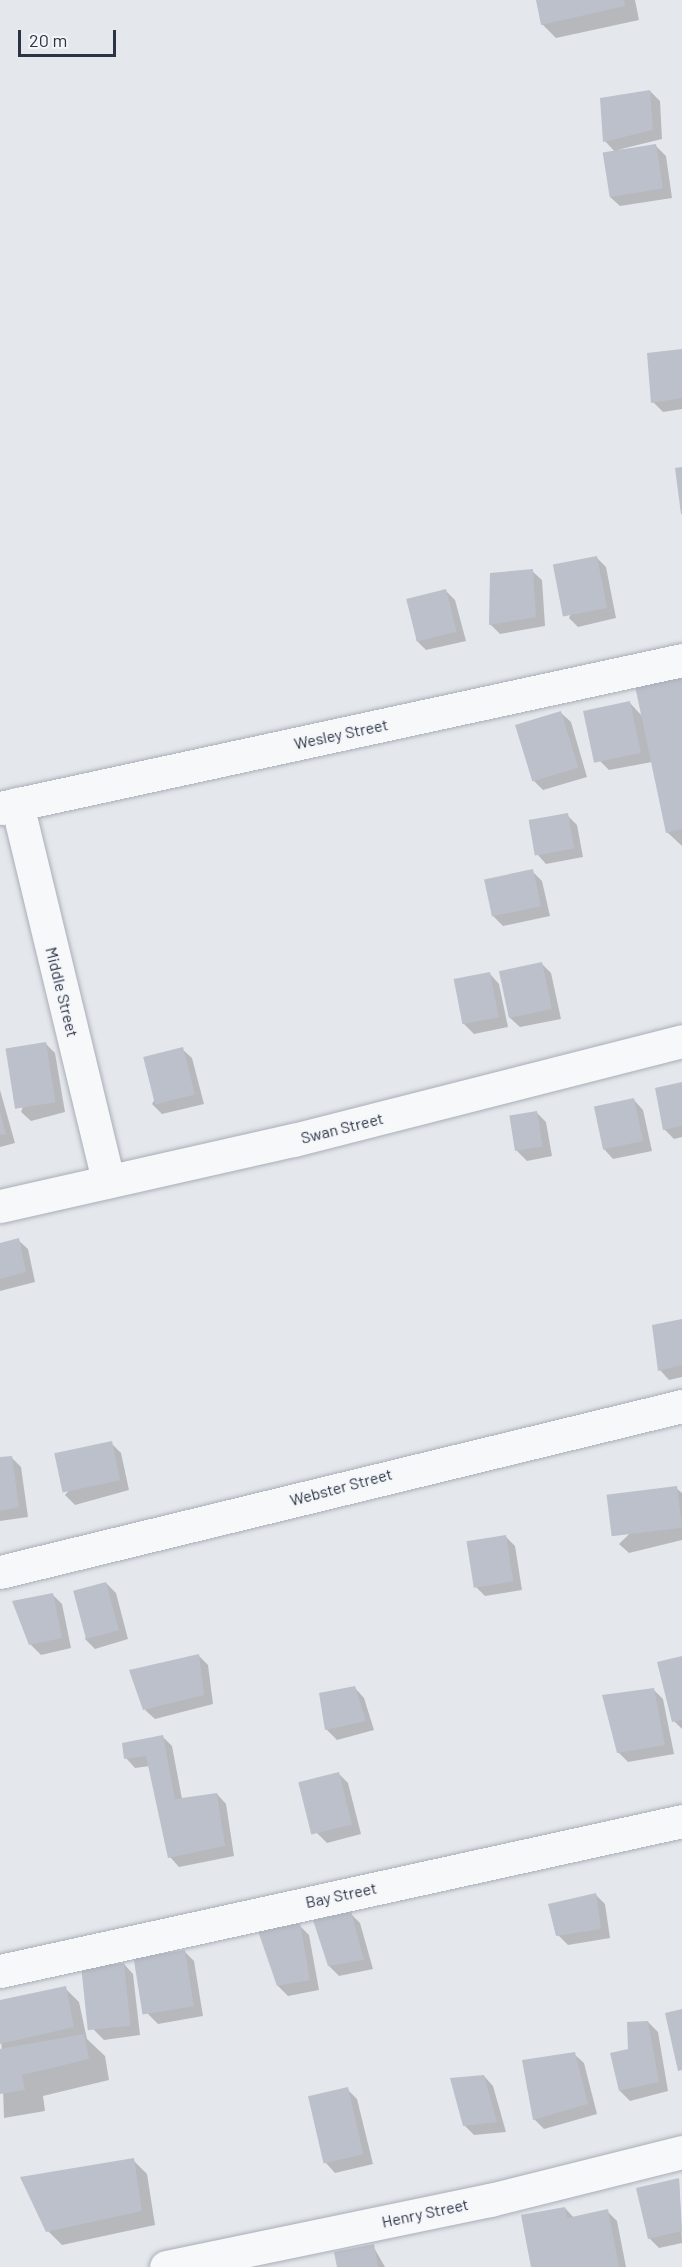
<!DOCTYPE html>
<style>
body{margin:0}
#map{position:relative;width:682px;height:2267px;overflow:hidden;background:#e4e7ec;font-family:Barlow,sans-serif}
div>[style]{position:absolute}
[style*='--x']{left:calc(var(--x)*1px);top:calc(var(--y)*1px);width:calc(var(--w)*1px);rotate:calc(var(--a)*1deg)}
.shadow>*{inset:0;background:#0003}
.building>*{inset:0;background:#bbc0ca;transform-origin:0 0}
.roads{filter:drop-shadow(0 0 2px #a9aeb7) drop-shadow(0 0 2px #a9aeb7)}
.minor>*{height:33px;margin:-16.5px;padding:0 16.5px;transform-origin:16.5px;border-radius:16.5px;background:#f7f8fa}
span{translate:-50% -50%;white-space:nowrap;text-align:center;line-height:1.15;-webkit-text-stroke:4.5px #f4f6f9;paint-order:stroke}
.street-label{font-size:16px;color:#2b3445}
.scale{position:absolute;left:18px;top:30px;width:98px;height:27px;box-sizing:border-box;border:3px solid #2b3445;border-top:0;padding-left:8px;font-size:18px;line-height:21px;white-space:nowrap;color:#2b3445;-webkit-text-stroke:4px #f4f6f9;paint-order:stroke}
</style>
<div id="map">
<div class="shadow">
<i style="clip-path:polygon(537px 0,635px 0,639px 20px,556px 38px,542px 24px)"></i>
<i style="clip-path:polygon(650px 91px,660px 101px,662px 139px,617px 150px,656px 146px,666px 156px,672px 198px,620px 206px,610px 197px,616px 153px,605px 141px)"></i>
<i style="clip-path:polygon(682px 350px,682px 409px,663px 412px,653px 402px)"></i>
<i style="clip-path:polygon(596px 557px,606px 567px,616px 618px,578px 627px,569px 618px)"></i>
<i style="clip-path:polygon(532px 571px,542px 580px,545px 626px,500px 634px,490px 624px)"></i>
<i style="clip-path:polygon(445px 590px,455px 600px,466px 641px,426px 650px,416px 640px)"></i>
<i style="clip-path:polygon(682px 678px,682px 846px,667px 832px,652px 762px,609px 770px,599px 760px,630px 703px,642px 716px)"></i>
<i style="clip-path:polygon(561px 713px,571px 722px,587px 777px,543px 790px,533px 780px)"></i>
<i style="clip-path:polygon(567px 815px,577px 825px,583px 857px,546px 864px,537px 854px)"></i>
<i style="clip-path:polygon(532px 871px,542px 881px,550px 916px,503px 926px,493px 916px)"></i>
<i style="clip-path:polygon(542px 964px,551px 973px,561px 1019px,520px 1027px,510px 1018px)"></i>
<i style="clip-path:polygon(490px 974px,499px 984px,508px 1027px,474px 1034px,464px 1024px)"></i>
<i style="clip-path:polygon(45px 1043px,55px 1053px,65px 1112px,31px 1121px,21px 1112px)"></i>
<i style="clip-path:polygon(182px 1049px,192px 1058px,204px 1104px,162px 1114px,152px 1104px)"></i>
<i style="clip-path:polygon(682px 1084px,682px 1137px,674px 1139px,664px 1129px)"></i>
<i style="clip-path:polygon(0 1090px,15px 1143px,0 1147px)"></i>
<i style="clip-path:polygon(634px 1100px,643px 1110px,652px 1151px,613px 1159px,604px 1149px)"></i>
<i style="clip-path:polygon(536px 1112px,546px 1122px,552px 1156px,527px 1161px,517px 1151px)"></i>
<i style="clip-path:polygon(18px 1240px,28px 1249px,35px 1282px,0 1291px,0 1244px)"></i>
<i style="clip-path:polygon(682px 1321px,682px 1377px,669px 1380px,660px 1370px)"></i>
<i style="clip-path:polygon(111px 1443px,121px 1453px,129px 1490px,75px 1505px,65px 1495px)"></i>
<i style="clip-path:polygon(11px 1457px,21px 1467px,28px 1517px,0 1521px,0 1459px)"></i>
<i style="clip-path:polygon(676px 1488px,682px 1493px,682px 1540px,629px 1553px,619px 1544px)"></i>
<i style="clip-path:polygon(505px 1536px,515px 1546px,522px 1590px,485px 1596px,475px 1586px)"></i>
<i style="clip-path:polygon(106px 1583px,116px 1593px,128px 1639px,95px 1649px,85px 1639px)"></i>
<i style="clip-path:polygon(53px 1595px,62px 1604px,71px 1648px,41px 1655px,31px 1645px,14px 1602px)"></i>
<i style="clip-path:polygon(198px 1655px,208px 1665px,213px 1704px,155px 1719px,145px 1710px)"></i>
<i style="clip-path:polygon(682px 1657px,682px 1729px,674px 1721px)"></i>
<i style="clip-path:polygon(355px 1688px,364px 1698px,374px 1730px,337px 1740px,327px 1730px,321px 1694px)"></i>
<i style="clip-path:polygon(653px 1689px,663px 1699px,674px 1754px,628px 1762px,618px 1752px)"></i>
<i style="clip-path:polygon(162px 1736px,172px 1746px,182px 1799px,217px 1794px,226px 1804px,234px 1856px,179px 1867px,170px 1857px,150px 1766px,135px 1768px,126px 1758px)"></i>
<i style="clip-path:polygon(338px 1773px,348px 1783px,361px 1834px,327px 1843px,317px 1833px)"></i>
<i style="clip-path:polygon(595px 1894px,605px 1904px,610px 1938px,568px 1945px,558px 1935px)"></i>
<i style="clip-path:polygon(350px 1913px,360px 1923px,373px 1969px,339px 1976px,329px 1966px)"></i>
<i style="clip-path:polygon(299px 1925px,309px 1935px,319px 1990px,288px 1996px,278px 1986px)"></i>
<i style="clip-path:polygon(184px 1951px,194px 1961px,203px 2016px,158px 2024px,148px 2014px)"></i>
<i style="clip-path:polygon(124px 1964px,133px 1974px,140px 2035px,104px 2040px,94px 2030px)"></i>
<i style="clip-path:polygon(65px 1988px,79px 2002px,87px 2039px,105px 2056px,109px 2080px,43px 2096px,45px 2111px,4px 2118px,0 2002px)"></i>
<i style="clip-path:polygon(648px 2022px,658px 2032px,668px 2091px,630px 2101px,620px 2091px,630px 2050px)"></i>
<i style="clip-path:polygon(574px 2054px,584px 2063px,597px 2114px,544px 2129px,534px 2119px)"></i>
<i style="clip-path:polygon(484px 2076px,493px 2086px,506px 2132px,474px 2135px,464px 2125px)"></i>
<i style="clip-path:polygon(347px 2089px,357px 2099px,373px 2164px,335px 2173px,326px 2163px)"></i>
<i style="clip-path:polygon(133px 2160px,147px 2174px,155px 2225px,62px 2245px,48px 2231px)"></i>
<i style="clip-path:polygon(679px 2180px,682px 2243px,659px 2248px,649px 2238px)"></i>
<i style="clip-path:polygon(565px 2208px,574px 2218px,607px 2211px,617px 2221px,626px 2267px,533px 2267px)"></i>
<i style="clip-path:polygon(373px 2246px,385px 2267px,338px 2267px)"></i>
</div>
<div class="building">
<i style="clip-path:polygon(536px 0,624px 0,625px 6px,541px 25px)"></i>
<i style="clip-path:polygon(650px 90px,653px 130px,603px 142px,600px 98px)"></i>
<i style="left:656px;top:144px;width:45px;height:54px;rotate:81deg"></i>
<i style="clip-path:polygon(682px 349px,682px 398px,651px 403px,647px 353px)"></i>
<i style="clip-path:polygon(682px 467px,682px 514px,681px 514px,675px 468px)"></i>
<i style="left:597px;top:556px;width:53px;height:45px;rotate:79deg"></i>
<i style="clip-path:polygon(533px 569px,536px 617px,489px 625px,490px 573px)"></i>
<i style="left:446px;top:589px;width:44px;height:41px;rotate:76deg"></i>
<i style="clip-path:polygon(682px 676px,682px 829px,666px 833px,635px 686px)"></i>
<i style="left:630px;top:701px;width:53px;height:48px;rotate:78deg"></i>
<i style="left:561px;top:711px;width:59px;height:48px;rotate:73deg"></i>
<i style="left:568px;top:813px;width:36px;height:40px;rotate:80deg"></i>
<i style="left:533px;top:869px;width:38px;height:50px;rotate:78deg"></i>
<i style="left:542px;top:962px;width:48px;height:44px;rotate:78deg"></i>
<i style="left:490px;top:972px;width:46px;height:37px;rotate:79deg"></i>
<i style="left:46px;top:1042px;width:61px;height:41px;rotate:81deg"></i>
<i style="left:183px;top:1047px;width:49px;height:41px;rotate:76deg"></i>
<i style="clip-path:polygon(682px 1082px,682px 1126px,663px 1130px,655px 1088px)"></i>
<i style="left:634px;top:1098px;width:44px;height:41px;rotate:78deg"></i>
<i style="clip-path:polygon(0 1111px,6px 1134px,0 1135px)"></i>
<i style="left:537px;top:1111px;width:36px;height:28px;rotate:81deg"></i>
<i style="clip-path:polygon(19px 1238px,26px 1272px,0 1279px,0 1243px)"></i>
<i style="clip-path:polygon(682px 1319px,682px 1365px,658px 1371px,652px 1325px)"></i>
<i style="left:112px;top:1441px;width:40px;height:59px;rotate:78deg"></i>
<i style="clip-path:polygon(12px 1456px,19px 1507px,0 1511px,0 1457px)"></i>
<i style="left:677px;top:1486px;width:42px;height:71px;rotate:83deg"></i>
<i style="left:506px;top:1535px;width:47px;height:40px;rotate:81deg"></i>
<i style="left:106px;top:1582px;width:50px;height:34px;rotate:75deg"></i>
<i style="clip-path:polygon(53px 1593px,62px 1638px,29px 1645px,12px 1601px)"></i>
<i style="clip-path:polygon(199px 1654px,204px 1695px,143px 1710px,129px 1670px)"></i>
<i style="clip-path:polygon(682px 1656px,682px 1720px,672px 1722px,657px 1662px)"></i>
<i style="clip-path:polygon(355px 1686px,366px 1721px,325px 1730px,319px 1693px)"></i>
<i style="clip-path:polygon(654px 1688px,665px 1745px,617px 1753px,602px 1695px)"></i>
<i style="clip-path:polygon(163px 1735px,175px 1799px,217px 1793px,225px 1846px,168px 1858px,146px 1756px,124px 1759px,122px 1743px)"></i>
<i style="left:339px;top:1772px;width:54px;height:42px;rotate:76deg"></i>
<i style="clip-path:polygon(596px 1893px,601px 1929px,556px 1936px,548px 1904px)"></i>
<i style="clip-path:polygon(351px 1911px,364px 1960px,328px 1966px,313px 1920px)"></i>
<i style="clip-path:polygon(300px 1923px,310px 1980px,277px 1986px,258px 1931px)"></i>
<i style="left:185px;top:1950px;width:57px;height:52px;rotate:81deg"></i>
<i style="left:124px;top:1963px;width:63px;height:43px;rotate:84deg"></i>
<i style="clip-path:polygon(66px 1986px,74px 2027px,0 2044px,0 2000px)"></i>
<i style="clip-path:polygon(682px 2009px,682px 2070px,678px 2071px,665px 2013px)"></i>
<i style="clip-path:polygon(648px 2021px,659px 2082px,619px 2091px,610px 2053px,628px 2049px,627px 2022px)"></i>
<i style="clip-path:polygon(84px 2034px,89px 2059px,22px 2075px,25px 2090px,0 2094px,0 2049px)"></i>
<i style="clip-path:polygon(575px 2052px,588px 2104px,533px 2120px,522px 2060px)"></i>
<i style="clip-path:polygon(484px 2075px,497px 2122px,463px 2126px,450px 2078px)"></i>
<i style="left:348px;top:2087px;width:69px;height:41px;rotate:77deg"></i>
<i style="clip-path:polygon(134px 2158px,142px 2211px,46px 2232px,20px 2177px)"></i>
<i style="clip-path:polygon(679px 2178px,682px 2231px,648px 2239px,636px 2188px)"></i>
<i style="clip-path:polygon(565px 2207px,567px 2218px,608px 2209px,619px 2267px,531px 2267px,521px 2215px)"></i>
<i style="clip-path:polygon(374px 2244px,378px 2267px,337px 2267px,334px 2252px)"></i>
</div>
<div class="roads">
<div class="minor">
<i style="--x:17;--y:804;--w:388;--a:76.4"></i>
<i style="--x:0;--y:808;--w:698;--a:-12.24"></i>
<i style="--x:0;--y:1206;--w:301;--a:-12.7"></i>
<i style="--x:294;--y:1140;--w:400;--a:-14.3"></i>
<i style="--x:0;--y:1572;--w:702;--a:-13.68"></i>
<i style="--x:0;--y:1971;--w:698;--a:-12.4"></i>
<i style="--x:166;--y:2267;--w:331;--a:-11.7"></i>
<i style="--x:490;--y:2200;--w:198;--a:-14"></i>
</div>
</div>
<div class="street-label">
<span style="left:341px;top:734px;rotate:-12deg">Wesley Street</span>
<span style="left:62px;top:992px;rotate:76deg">Middle Street</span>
<span style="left:342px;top:1128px;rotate:-14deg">Swan Street</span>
<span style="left:341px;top:1487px;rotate:-15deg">Webster Street</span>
<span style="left:341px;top:1895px;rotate:-12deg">Bay Street</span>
<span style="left:425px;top:2213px;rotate:-12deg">Henry Street</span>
</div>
<div class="scale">20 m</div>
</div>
